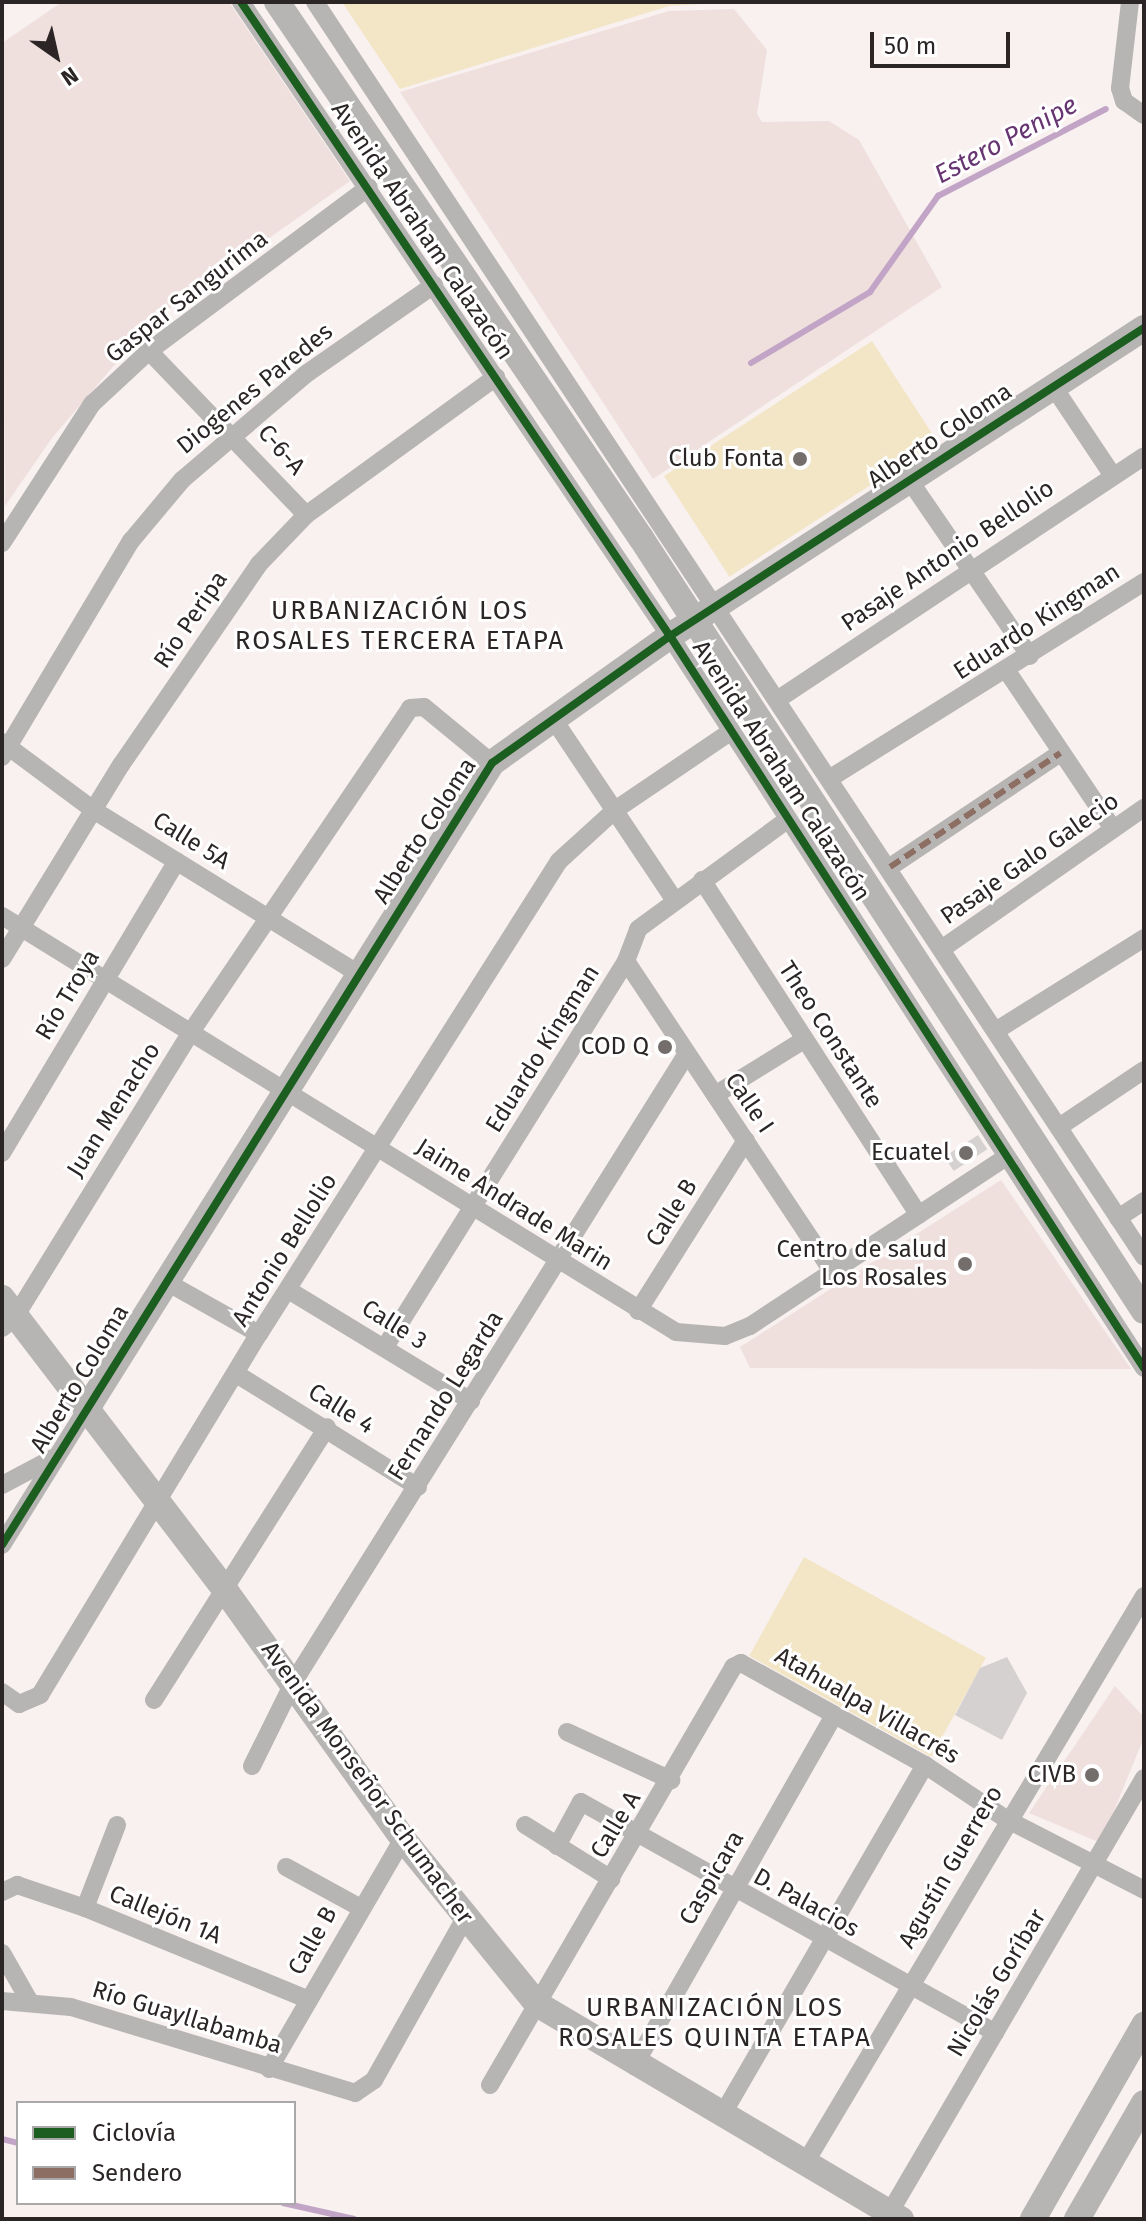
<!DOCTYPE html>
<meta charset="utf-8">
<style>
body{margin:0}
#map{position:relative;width:1146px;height:2221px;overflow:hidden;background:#f8f1f0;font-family:"Fira Sans",sans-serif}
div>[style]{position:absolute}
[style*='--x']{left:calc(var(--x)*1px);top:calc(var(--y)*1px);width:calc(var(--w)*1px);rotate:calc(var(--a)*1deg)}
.built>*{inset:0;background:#efe0de}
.green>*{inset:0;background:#f2e6c7;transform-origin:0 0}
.stream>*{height:6px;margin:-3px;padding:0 3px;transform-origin:3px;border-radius:3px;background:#c2a5c6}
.building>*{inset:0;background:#d6d1d1;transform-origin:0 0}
.street>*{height:18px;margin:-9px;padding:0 9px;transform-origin:9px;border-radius:9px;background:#b7b5b4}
.secondary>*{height:26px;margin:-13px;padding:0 13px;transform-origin:13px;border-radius:13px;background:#b7b5b4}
.quiet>*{height:6px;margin-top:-3px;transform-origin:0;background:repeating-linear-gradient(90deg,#8d6e63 0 12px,transparent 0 18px)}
.cycleway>*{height:8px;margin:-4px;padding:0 4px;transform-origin:4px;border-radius:4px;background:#1b5e20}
.dots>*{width:22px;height:22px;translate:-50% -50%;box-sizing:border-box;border:4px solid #fff;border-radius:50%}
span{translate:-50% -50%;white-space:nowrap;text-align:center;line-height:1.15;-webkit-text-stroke:6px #fff;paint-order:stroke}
.street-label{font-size:24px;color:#2b2625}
.poi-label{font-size:24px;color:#2b2625}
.right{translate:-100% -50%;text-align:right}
.water-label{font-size:26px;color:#673672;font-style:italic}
.neighbourhood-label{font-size:26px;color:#2b2625;letter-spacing:2px}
.frame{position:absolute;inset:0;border:4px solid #2b2625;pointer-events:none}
.legend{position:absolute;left:16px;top:2101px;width:280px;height:104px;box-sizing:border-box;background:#fff;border:2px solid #aaa8a8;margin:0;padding:10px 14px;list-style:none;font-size:24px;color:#2b2625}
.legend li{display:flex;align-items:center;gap:16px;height:40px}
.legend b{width:40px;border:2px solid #aaa8a8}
.north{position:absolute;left:16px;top:16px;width:80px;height:80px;-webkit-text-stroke:6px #fff;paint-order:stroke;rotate:146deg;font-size:22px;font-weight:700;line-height:32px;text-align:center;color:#2b2625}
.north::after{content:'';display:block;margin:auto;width:28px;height:36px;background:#2b2625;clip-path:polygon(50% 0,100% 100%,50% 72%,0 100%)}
.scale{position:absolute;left:870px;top:32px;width:140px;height:36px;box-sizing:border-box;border:4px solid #2b2625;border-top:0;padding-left:10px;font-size:24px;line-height:28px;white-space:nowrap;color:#2b2625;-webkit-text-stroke:6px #fff;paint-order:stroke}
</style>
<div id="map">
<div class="built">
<i style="clip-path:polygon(62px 2px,229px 2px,350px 181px,153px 320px,52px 438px,5px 506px,2px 43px)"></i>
<i style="clip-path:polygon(734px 9px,767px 50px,757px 114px,762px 122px,829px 121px,859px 140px,942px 287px,653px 479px,400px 92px,669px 11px)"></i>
<i style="clip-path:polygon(1001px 1180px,1131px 1369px,750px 1368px,740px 1347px)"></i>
<i style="clip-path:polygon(1115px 1686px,1144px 1717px,1144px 1737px,1101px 1843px,1029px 1813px)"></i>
</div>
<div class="green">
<i style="clip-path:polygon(342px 2px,739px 2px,669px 6px,400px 89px)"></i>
<i style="left:872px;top:341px;width:120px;height:248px;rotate:57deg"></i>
<i style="left:804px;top:1557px;width:208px;height:113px;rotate:29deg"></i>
</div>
<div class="stream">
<i style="--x:751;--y:363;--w:139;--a:-30.8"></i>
<i style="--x:870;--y:292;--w:118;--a:-54.7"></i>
<i style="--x:938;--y:196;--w:189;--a:-27.4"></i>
<i style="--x:2;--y:2139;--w:16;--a:14"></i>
<i style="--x:283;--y:2203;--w:73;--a:12.7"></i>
</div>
<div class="building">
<i style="left:978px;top:1135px;width:17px;height:40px;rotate:57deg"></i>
<i style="clip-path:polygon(1007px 1657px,1027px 1693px,1002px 1740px,955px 1715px,980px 1668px)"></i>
</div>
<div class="street">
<i style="--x:241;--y:2;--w:766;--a:55.92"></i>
<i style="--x:670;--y:636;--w:872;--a:57.08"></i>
<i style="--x:315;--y:2;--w:1504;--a:56.55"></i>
<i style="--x:1130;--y:2;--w:87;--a:96.6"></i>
<i style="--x:1120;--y:88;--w:14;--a:73"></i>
<i style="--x:1124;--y:101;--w:24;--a:35"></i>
<i style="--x:149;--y:351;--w:227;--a:46.2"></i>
<i style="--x:1053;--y:386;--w:108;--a:56.3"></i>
<i style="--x:910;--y:481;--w:212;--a:55.6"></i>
<i style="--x:2;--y:543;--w:166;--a:-57.1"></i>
<i style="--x:92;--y:404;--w:78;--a:-42.9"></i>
<i style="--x:149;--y:351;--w:274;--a:-36.7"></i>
<i style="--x:1007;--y:671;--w:190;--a:56.1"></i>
<i style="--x:780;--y:698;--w:437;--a:-33.6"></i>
<i style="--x:552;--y:717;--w:219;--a:56.2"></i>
<i style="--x:2;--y:742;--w:116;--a:36.6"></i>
<i style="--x:95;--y:811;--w:310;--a:31.7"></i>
<i style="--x:2;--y:757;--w:252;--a:-59.2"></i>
<i style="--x:131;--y:541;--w:80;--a:-50.1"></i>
<i style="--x:182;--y:480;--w:163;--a:-40.5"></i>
<i style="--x:306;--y:374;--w:156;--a:-34.8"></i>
<i style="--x:832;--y:777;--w:368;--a:-32"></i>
<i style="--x:890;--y:867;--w:205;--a:-33.8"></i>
<i style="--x:702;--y:880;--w:399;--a:57.1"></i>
<i style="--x:2;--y:916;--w:792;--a:31.68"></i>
<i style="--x:676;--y:1332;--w:49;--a:4.7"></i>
<i style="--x:725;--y:1336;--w:27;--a:-22"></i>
<i style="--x:750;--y:1326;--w:307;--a:-33.4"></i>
<i style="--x:943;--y:948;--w:245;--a:-34.9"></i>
<i style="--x:2;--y:959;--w:228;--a:-58.5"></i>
<i style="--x:121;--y:765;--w:244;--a:-55.5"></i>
<i style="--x:259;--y:564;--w:68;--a:-46.2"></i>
<i style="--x:306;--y:515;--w:235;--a:-36"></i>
<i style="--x:626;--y:961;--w:374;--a:56.4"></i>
<i style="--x:997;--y:1030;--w:173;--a:-32"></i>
<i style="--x:715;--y:1095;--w:102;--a:-31.8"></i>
<i style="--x:1059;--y:1127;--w:102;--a:-33.8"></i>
<i style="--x:2;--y:1153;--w:340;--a:-59.1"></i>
<i style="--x:1118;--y:1218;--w:31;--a:-33"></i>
<i style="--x:163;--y:1280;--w:110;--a:29.4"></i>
<i style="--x:290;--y:1291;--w:212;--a:31.3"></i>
<i style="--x:638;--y:1311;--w:202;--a:-57.7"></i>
<i style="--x:2;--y:1328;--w:17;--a:-40"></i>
<i style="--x:15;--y:1317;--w:335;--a:-58.3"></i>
<i style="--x:191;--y:1032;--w:391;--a:-55.9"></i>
<i style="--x:410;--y:708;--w:14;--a:-4"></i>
<i style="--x:424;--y:707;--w:88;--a:39.5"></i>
<i style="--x:385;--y:1347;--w:455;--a:-58"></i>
<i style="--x:626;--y:961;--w:34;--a:-69"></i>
<i style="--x:638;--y:929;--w:185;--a:-36.2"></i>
<i style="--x:238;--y:1375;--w:212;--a:31.9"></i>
<i style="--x:2;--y:1485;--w:58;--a:-27.9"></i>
<i style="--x:2;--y:1545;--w:159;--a:-58.1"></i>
<i style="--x:2;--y:1692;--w:21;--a:35"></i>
<i style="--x:19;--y:1704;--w:23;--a:-23"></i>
<i style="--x:40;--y:1695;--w:422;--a:-58.8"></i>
<i style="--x:259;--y:1334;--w:560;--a:-57.62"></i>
<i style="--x:559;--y:861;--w:76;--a:-42.3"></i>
<i style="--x:615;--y:810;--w:139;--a:-34.1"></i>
<i style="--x:154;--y:1700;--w:323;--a:-57.6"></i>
<i style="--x:567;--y:1732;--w:115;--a:24.8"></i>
<i style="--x:252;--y:1766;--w:93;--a:-63.7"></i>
<i style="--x:293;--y:1683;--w:741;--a:-57.96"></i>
<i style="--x:525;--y:1825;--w:102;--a:32.1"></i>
<i style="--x:557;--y:1846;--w:50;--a:-61.4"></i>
<i style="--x:581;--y:1802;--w:474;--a:29.1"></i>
<i style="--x:286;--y:1867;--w:83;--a:28.7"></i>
<i style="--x:2;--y:1892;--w:17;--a:-25"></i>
<i style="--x:17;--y:1885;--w:72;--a:18.7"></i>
<i style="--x:85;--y:1908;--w:240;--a:22.3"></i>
<i style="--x:85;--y:1908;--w:89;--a:-68.9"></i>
<i style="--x:2;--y:1953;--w:56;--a:60.3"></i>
<i style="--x:2;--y:2001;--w:69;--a:5"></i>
<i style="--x:71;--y:2007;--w:297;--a:16.8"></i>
<i style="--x:355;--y:2093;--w:23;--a:-34"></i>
<i style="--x:374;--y:2080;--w:186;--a:-60.7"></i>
<i style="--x:634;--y:2066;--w:404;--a:-60.3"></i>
<i style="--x:269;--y:2069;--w:266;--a:-59.8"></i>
<i style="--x:490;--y:2085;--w:484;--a:-59.8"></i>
<i style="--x:733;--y:1667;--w:9;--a:-27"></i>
<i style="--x:741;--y:1663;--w:210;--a:29"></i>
<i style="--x:925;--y:1765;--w:97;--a:33.7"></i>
<i style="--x:1006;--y:1819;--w:155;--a:27.2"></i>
<i style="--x:721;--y:2117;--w:407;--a:-59.9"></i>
<i style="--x:804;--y:2165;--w:663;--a:-59.14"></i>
<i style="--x:890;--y:2212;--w:503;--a:-59.66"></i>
</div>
<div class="secondary">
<i style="--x:277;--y:2;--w:648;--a:55.82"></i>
<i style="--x:641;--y:538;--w:922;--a:56.95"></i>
<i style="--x:2;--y:1298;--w:367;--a:52.6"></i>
<i style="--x:225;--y:1590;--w:306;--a:54.4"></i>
<i style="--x:403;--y:1839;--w:213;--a:50.9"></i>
<i style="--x:537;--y:2004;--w:423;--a:30.6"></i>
<i style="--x:86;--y:1410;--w:764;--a:-57.89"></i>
<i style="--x:492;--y:763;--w:219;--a:-35.5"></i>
<i style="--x:670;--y:636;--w:565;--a:-33.02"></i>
<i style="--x:1033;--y:2219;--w:224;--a:-60.2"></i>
<i style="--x:1077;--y:2219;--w:134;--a:-60"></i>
</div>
<div class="quiet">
<i style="--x:890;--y:867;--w:205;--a:-33.8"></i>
</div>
<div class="cycleway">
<i style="--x:241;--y:2;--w:766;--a:55.92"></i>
<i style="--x:670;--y:636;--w:872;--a:57.08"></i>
<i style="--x:2;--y:1545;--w:923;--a:-57.93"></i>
<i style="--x:492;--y:763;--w:219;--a:-35.5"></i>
<i style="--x:670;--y:636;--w:565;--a:-33.02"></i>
</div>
<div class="dots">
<i style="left:800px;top:459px;background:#736d6c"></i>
<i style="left:665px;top:1047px;background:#736d6c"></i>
<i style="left:966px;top:1153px;background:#736d6c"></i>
<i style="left:965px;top:1264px;background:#736d6c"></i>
<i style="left:1092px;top:1775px;background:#736d6c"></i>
</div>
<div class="street-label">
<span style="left:422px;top:231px;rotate:56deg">Avenida Abraham Calazacón</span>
<span style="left:187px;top:297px;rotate:-38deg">Gaspar Sangurima</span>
<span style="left:255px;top:389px;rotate:-39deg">Diogenes Paredes</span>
<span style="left:940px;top:436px;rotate:-34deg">Alberto Coloma</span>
<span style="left:281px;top:450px;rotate:49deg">C-6-A</span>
<span style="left:948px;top:556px;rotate:-34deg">Pasaje Antonio Bellolio</span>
<span style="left:191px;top:620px;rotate:-56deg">Río Peripa</span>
<span style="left:1037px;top:622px;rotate:-33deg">Eduardo Kingman</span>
<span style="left:781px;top:771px;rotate:57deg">Avenida Abraham Calazacón</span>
<span style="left:425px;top:831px;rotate:-57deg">Alberto Coloma</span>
<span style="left:191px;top:841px;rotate:32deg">Calle 5A</span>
<span style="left:1030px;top:859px;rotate:-35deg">Pasaje Galo Galecio</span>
<span style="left:68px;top:995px;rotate:-59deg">Río Troya</span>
<span style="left:830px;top:1035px;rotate:57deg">Theo Constante</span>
<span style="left:543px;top:1049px;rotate:-58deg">Eduardo Kingman</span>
<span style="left:749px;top:1103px;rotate:56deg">Calle I</span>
<span style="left:114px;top:1110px;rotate:-58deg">Juan Menacho</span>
<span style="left:514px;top:1205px;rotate:32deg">Jaime Andrade Marin</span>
<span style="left:672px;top:1213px;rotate:-58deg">Calle B</span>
<span style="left:285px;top:1250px;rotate:-58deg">Antonio Bellolio</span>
<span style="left:394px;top:1325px;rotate:32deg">Calle 3</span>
<span style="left:80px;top:1379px;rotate:-59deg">Alberto Coloma</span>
<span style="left:446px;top:1396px;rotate:-58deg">Fernando Legarda</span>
<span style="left:341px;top:1409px;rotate:32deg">Calle 4</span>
<span style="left:867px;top:1706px;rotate:30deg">Atahualpa Villacrés</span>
<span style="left:367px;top:1783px;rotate:54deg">Avenida Monseñor Schumacher</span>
<span style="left:616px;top:1825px;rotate:-59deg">Calle A</span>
<span style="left:951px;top:1867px;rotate:-60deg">Agustín Guerrero</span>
<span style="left:712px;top:1878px;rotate:-60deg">Caspicara</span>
<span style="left:806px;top:1903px;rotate:29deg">D. Palacios</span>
<span style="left:165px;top:1915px;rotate:22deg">Callejón 1A</span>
<span style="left:313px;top:1941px;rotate:-61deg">Calle B</span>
<span style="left:997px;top:1983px;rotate:-59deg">Nicolás Goríbar</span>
<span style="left:187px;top:2018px;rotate:17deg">Río Guayllabamba</span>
</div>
<div class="poi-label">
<span class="right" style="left:784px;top:459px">Club Fonta</span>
<span class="right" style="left:649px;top:1047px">COD Q</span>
<span class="right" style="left:950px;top:1153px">Ecuatel</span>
<span class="right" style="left:947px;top:1264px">Centro de salud<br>Los Rosales</span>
<span class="right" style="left:1076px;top:1775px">CIVB</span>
</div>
<div class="water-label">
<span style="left:1006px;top:140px;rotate:-28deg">Estero Penipe</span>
</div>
<div class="neighbourhood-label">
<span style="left:400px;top:626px">URBANIZACIÓN LOS<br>ROSALES TERCERA ETAPA</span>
<span style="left:715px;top:2023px">URBANIZACIÓN LOS<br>ROSALES QUINTA ETAPA</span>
</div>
<div class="frame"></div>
<ul class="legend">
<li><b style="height:10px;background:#1b5e20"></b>Ciclovía</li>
<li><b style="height:10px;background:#8d6e63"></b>Sendero</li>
</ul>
<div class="north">N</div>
<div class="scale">50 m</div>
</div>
